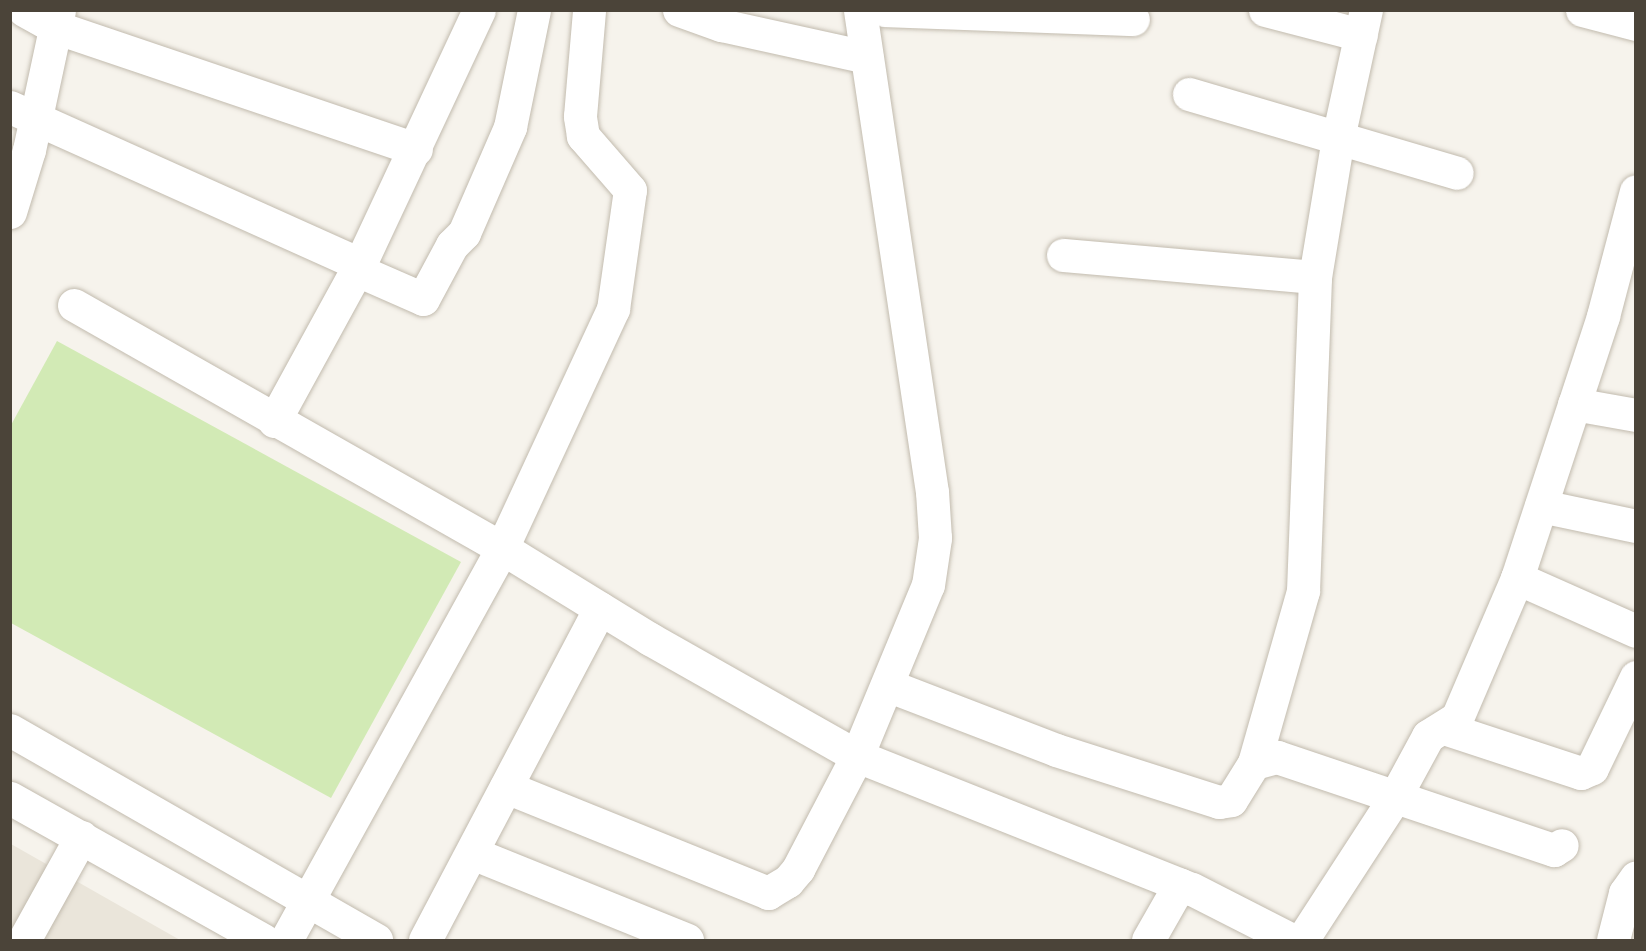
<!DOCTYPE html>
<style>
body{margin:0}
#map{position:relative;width:1646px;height:951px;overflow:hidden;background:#f6f3ec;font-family:Commissioner,sans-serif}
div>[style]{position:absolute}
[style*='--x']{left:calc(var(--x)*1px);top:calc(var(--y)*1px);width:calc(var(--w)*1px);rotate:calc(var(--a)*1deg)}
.residential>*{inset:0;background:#eae5da}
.green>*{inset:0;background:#d2eab5}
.roads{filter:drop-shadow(0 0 2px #c2bbae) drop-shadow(0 0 2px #c2bbae)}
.minor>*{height:33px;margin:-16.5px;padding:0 16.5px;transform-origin:16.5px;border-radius:16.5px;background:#fff}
span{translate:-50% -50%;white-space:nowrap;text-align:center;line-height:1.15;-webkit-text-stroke:4.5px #fff;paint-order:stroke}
.frame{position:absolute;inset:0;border:12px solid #4b4439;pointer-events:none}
</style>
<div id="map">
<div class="residential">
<i style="clip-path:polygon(11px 844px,180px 940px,11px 940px)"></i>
</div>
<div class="green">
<i style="clip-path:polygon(57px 341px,461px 562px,331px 798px,11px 623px,11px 425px)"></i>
</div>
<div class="roads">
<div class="minor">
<i style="--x:24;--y:10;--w:35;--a:29"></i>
<i style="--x:55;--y:27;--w:381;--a:18.7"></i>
<i style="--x:679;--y:10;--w:45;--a:19.7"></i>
<i style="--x:721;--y:25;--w:149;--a:12.4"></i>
<i style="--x:885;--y:10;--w:248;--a:2.1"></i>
<i style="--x:1265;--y:10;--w:99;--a:14.6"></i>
<i style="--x:1582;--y:10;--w:56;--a:14.5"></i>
<i style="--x:1189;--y:94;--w:279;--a:16.4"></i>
<i style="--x:10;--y:107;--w:384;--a:24.2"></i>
<i style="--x:10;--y:212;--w:65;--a:-73"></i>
<i style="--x:29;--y:150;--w:143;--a:-77.9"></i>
<i style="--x:1063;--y:255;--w:253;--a:5"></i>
<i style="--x:357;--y:270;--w:72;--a:23.7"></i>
<i style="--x:423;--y:299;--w:61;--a:-61.8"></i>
<i style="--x:452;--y:245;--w:17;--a:-45"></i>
<i style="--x:464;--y:233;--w:116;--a:-66.5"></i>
<i style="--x:510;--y:127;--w:119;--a:-78.4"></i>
<i style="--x:74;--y:305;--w:492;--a:29.6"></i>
<i style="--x:502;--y:548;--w:174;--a:31.6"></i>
<i style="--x:650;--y:639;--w:238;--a:29.5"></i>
<i style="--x:857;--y:756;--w:360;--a:21.7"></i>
<i style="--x:1192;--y:889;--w:112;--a:27"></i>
<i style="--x:1574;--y:404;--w:63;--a:10.1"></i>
<i style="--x:274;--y:421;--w:179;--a:-61.3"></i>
<i style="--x:360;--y:264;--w:280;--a:-64.9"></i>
<i style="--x:1541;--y:506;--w:97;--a:11.9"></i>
<i style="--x:1517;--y:578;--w:130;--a:24"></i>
<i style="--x:887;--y:685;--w:181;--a:21"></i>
<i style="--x:1056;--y:750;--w:171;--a:17.7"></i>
<i style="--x:1219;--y:802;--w:12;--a:-9"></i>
<i style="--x:1231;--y:800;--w:44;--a:-58.1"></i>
<i style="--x:1254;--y:763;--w:24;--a:-15"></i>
<i style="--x:1277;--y:757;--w:292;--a:18.6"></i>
<i style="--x:1554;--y:850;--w:9;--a:-32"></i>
<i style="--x:1444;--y:728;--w:144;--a:18.2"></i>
<i style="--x:1581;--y:773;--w:12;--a:-24"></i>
<i style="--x:1592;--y:768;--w:101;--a:-64.2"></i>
<i style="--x:10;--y:730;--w:422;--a:29.8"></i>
<i style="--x:1254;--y:763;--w:179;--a:-74.1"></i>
<i style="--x:1303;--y:591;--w:314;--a:-87.8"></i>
<i style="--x:1315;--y:277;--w:141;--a:-80.6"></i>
<i style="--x:1338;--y:138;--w:131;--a:-77.7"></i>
<i style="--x:506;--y:787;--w:283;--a:22"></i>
<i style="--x:768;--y:893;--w:23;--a:-31"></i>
<i style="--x:788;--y:881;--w:16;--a:-50"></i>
<i style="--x:798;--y:869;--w:127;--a:-62.4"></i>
<i style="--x:857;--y:756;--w:185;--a:-67.5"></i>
<i style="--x:928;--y:585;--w:48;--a:-81.5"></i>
<i style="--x:935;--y:538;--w:46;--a:-93.7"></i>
<i style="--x:932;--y:492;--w:487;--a:-98.5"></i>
<i style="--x:10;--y:798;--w:290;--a:29.3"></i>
<i style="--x:472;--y:853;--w:232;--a:22"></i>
<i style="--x:24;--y:940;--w:118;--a:-61"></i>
<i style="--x:286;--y:940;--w:448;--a:-61.1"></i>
<i style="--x:502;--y:548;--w:264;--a:-65.1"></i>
<i style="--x:613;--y:309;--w:120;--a:-81.9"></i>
<i style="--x:630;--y:190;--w:72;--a:-131"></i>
<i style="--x:583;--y:136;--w:20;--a:-99"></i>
<i style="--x:580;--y:116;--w:106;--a:-85.1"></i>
<i style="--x:425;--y:940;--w:375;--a:-62.2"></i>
<i style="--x:1148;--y:940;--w:64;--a:-60.3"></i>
<i style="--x:1302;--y:940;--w:173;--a:-57"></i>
<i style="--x:1396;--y:795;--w:67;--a:-61.5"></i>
<i style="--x:1428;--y:736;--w:34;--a:-32"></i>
<i style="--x:1457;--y:718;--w:152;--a:-66.8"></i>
<i style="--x:1517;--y:578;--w:276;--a:-71.8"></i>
<i style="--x:1603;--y:316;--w:129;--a:-75.2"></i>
<i style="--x:1613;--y:940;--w:49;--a:-75.7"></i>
<i style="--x:1625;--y:893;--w:19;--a:-55"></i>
</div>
</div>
<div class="frame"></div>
</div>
